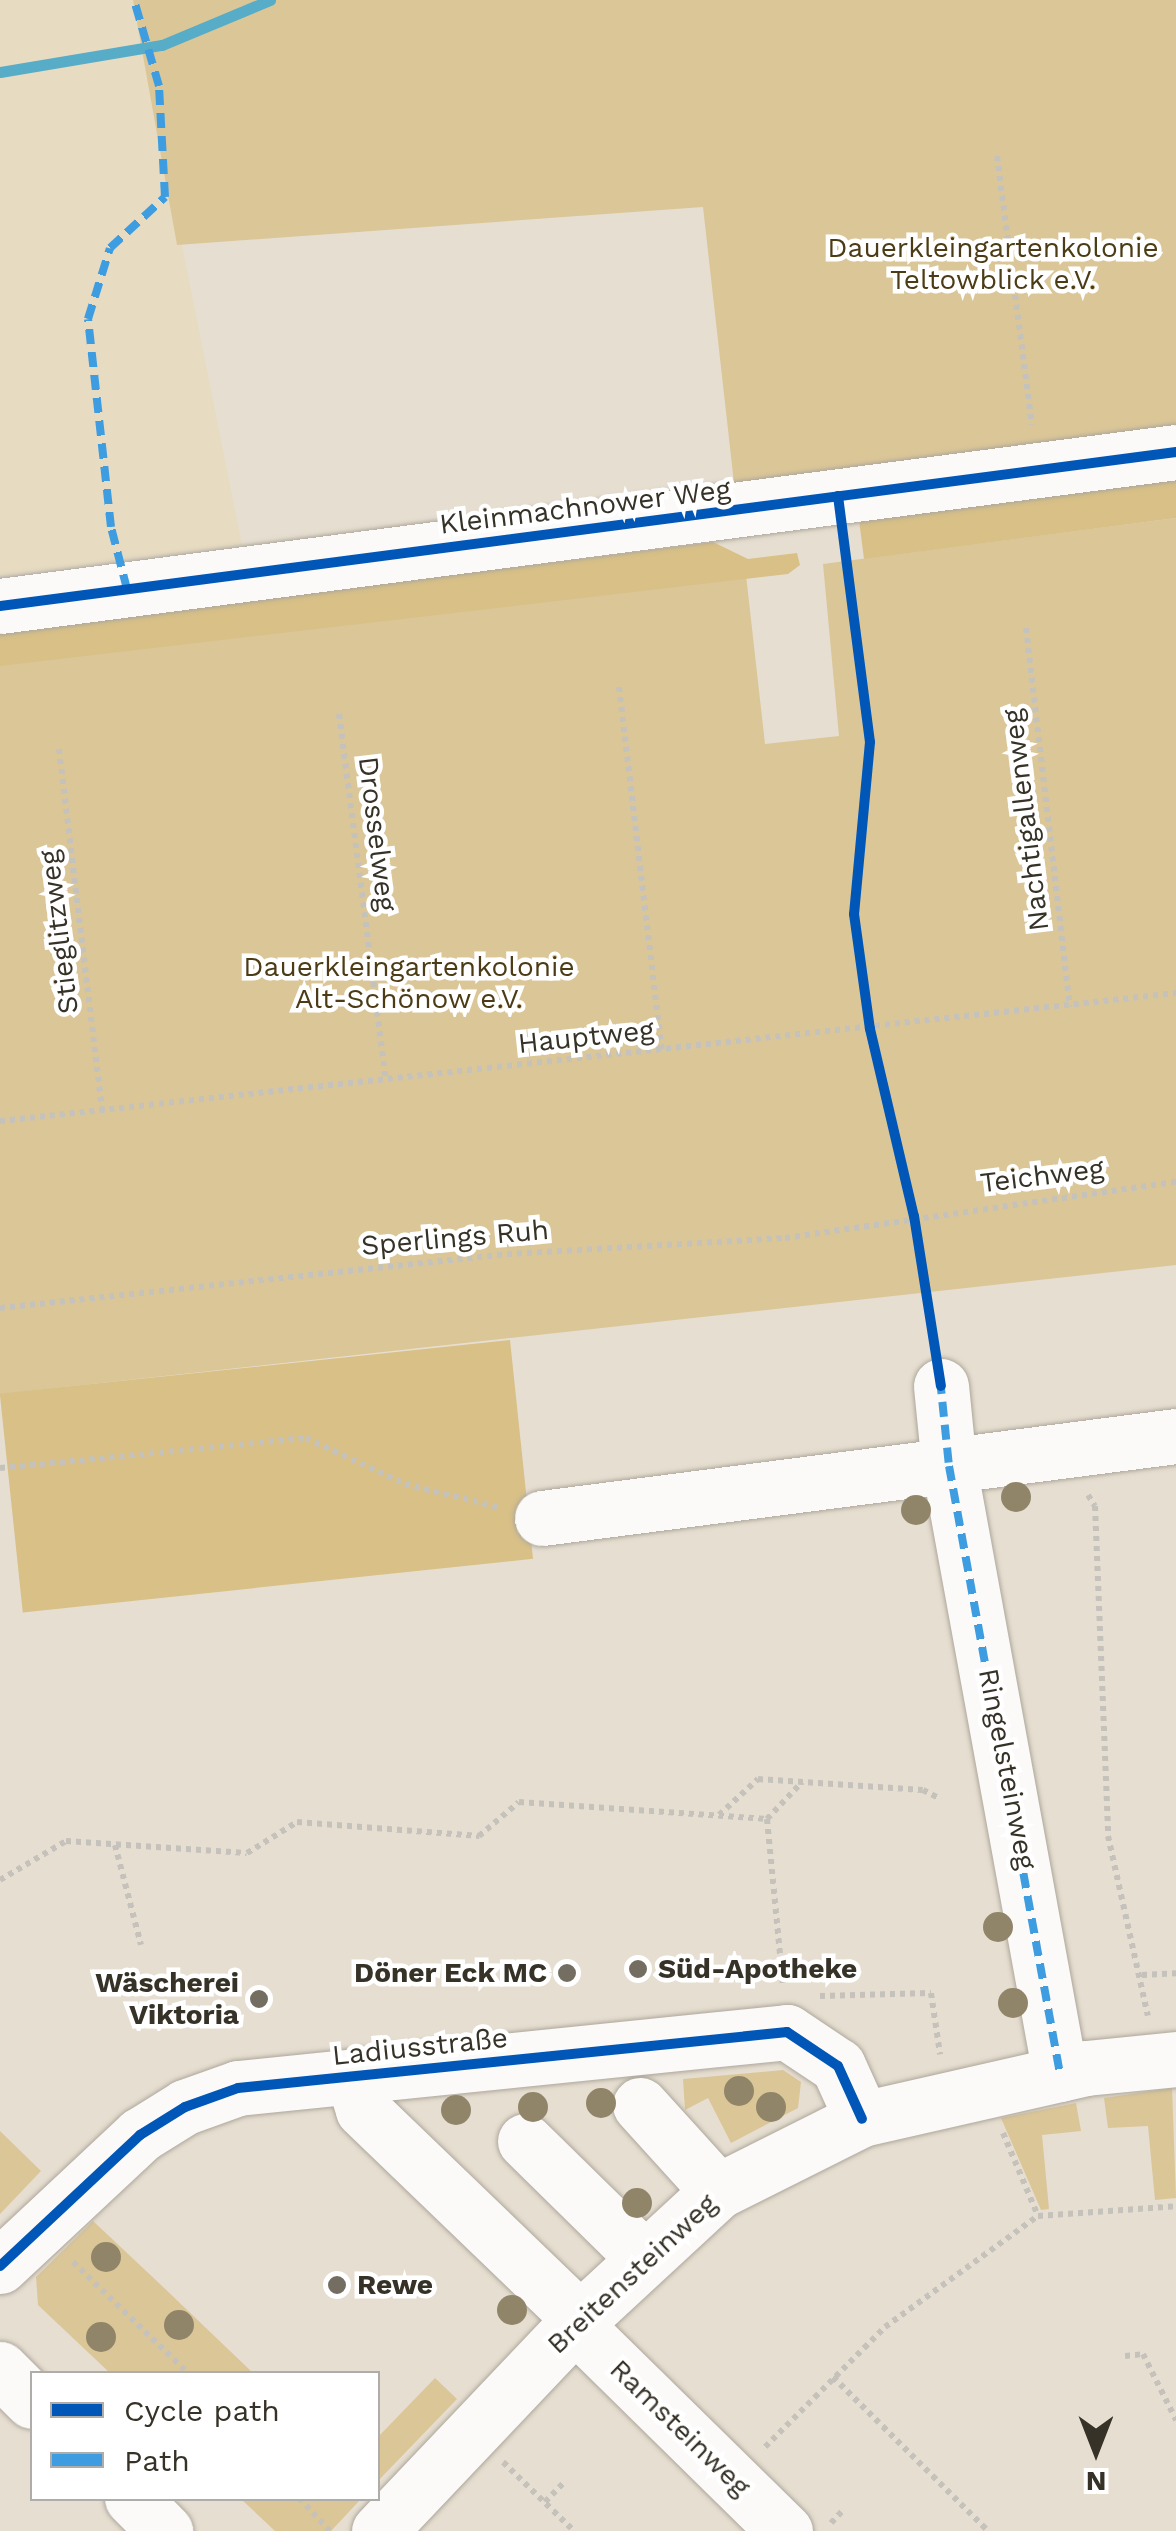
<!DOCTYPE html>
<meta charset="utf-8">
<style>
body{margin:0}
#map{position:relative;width:1176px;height:2531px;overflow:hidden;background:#e6ded0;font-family:"Work Sans",sans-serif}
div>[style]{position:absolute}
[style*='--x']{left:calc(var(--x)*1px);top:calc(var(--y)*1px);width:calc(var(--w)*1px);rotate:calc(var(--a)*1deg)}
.built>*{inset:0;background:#e7dbc2}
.green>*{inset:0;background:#dbc698}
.forest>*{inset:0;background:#d8c087;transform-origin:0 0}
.stream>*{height:11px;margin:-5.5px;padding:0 5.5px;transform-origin:5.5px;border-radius:5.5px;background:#57acc7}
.path>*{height:6px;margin-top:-3px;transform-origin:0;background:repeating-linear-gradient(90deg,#c5c1bb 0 5px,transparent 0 10px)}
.roads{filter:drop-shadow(0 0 2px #ada79c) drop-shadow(0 0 2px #ada79c)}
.minor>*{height:55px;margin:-27.5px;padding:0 27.5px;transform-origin:27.5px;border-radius:27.5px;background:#fbfaf8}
.quiet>*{height:8px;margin-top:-4px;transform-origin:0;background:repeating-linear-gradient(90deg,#3e9de0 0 15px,transparent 0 23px)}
.cycleway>*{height:10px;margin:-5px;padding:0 5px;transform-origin:5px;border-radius:5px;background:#0057b8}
.trees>*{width:30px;height:30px;margin:-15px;border-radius:50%;background:#918569}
.dots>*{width:28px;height:28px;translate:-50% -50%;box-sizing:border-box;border:5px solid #fff;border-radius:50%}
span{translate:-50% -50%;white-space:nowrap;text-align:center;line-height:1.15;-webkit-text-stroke:9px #fff;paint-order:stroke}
.park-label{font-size:28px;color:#4c3c15}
.street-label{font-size:28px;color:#363227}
.poi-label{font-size:28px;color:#363227;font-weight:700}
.left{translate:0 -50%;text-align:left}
.right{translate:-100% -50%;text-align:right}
.legend{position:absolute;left:30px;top:2371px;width:350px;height:130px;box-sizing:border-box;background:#fff;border:2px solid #afada9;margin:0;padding:12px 18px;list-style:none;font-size:30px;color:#363227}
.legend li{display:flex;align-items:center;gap:20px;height:50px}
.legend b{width:50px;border:2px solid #afada9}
.north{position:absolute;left:1046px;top:2401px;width:100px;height:100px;-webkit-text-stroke:8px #fff;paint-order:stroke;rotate:180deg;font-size:28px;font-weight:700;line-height:40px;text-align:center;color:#363227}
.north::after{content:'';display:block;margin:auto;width:35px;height:45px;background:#363227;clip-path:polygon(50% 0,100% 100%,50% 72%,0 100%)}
</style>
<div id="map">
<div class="built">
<i style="clip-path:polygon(0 0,133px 0,242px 545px,0 576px)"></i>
</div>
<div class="green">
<i style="clip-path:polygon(133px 0,1176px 0,1176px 428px,734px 483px,703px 207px,177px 245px)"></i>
<i style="clip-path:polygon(1176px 518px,1176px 1265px,0 1394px,0 665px,746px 575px,765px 744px,839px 736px,823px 564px)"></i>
<i style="clip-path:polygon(783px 2070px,801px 2082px,798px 2108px,731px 2143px,708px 2098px,685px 2110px,683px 2079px)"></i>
<i style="clip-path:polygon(1172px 2088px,1176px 2198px,1155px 2200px,1148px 2126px,1108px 2128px,1104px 2098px)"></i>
<i style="clip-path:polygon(1076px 2103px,1081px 2131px,1042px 2135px,1049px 2209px,1041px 2210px,1001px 2118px)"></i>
<i style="clip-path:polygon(0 2131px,41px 2171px,0 2214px)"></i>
<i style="clip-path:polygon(93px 2221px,161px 2285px,253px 2373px,110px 2373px,38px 2305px,36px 2277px)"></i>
<i style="clip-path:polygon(435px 2378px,457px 2399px,378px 2481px,378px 2437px)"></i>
<i style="clip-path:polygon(241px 2499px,361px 2499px,331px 2531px,275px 2531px)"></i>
</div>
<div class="forest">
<i style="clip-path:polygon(1176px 471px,1176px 518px,864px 559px,859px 520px)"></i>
<i style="clip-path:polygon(713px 542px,748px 559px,797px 553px,800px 565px,788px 574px,0 666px,0 632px)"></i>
<i style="left:510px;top:1340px;width:220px;height:513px;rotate:84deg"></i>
</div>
<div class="stream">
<i style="--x:0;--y:72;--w:164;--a:-9.5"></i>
<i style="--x:162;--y:45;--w:117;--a:-22.6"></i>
</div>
<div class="path">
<i style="--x:997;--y:156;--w:271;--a:82.6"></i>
<i style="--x:1026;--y:628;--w:381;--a:83.4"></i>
<i style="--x:619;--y:687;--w:369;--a:83.3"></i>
<i style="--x:339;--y:714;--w:369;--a:82.7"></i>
<i style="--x:59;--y:749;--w:365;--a:83.2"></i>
<i style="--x:0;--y:1121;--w:1183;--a:-6.21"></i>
<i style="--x:0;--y:1308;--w:510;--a:-6.08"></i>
<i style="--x:507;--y:1254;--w:278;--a:-3.3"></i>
<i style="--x:785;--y:1238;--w:395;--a:-8.2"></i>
<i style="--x:0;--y:1468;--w:307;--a:-5.6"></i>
<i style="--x:306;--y:1438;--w:109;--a:24.9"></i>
<i style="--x:405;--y:1484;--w:96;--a:13.9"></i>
<i style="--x:1088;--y:1495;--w:13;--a:58"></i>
<i style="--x:1095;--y:1506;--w:330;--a:87.7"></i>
<i style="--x:1108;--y:1836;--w:184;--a:77.5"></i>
<i style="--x:719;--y:1815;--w:53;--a:-42.7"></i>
<i style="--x:758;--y:1779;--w:165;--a:3.8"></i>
<i style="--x:923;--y:1790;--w:20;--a:27"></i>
<i style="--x:767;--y:1819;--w:51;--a:-46.6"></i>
<i style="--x:115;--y:1845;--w:103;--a:75.4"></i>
<i style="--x:0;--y:1880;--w:77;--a:-30.6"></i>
<i style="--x:66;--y:1841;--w:181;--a:3.8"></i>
<i style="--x:247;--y:1853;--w:59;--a:-31.8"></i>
<i style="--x:297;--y:1822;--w:183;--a:4.4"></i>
<i style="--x:479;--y:1836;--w:52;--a:-40.4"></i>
<i style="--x:519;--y:1802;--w:249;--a:3.9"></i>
<i style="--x:767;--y:1819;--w:168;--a:84.5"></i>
<i style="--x:1142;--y:1975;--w:34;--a:-3"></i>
<i style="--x:820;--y:1996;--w:111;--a:-1.5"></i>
<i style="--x:931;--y:1993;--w:62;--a:81.6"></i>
<i style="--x:1003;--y:2133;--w:90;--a:67.1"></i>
<i style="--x:73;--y:2262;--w:161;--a:44"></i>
<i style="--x:1125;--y:2356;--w:18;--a:-6"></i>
<i style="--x:1143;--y:2354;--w:74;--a:63.4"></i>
<i style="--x:833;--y:2377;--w:218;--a:44.8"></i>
<i style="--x:765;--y:2447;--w:170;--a:-45"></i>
<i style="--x:885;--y:2327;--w:189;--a:-36"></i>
<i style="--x:1038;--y:2216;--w:138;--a:-4.1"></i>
<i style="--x:503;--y:2462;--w:99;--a:44.2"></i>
<i style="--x:299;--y:2498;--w:45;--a:46.8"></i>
<i style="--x:545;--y:2502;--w:29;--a:-46"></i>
<i style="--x:831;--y:2523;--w:19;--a:-47"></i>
</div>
<div class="roads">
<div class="minor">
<i style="--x:0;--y:606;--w:1186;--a:-7.46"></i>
<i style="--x:941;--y:1386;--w:80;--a:84.3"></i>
<i style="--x:949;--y:1466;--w:618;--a:79.65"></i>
<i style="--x:542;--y:1518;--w:639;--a:-7.37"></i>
<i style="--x:353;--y:2077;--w:34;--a:73"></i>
<i style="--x:363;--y:2110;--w:301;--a:43.9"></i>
<i style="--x:640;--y:2105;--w:116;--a:47.8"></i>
<i style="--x:525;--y:2141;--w:165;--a:44.5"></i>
<i style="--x:0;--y:2266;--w:192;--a:-43.1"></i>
<i style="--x:140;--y:2135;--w:53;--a:-31.9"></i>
<i style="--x:185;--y:2107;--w:56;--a:-19.7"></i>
<i style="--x:238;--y:2088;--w:552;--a:-5.82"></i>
<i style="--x:787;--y:2032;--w:61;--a:33.7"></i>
<i style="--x:838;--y:2066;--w:58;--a:65.6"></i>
<i style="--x:574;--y:2324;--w:296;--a:44.5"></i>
<i style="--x:0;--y:2369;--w:45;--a:45"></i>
<i style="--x:132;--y:2498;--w:47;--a:45"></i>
<i style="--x:379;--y:2531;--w:292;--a:-46.5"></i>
<i style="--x:580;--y:2319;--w:188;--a:-42.8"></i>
<i style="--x:718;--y:2191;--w:161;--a:-26.6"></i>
<i style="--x:862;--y:2119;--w:230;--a:-12.8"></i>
<i style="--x:1086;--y:2068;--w:90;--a:-5.7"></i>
</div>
</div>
<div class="quiet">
<i style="--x:127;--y:589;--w:64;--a:-104.5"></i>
<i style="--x:111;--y:527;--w:209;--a:-96.3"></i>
<i style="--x:88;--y:319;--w:74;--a:-72.8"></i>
<i style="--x:110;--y:248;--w:75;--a:-42.8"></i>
<i style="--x:165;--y:197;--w:111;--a:-93.1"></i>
<i style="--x:159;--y:86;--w:90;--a:-106.2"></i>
<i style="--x:940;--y:1379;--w:87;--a:84.1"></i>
<i style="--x:949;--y:1466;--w:618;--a:79.65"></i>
</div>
<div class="cycleway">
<i style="--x:838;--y:496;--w:248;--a:82.6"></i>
<i style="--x:870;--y:742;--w:173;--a:95.3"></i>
<i style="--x:854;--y:914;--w:116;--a:82.1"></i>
<i style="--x:870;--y:1029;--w:192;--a:76.8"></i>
<i style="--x:914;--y:1216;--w:172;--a:81"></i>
<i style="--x:0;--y:606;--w:1186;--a:-7.46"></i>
<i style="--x:0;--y:2266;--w:192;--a:-43.1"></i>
<i style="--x:140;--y:2135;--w:53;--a:-31.9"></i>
<i style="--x:185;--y:2107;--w:56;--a:-19.7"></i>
<i style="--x:238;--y:2088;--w:552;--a:-5.82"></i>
<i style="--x:787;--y:2032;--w:61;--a:33.7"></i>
<i style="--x:838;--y:2066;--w:58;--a:65.6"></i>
</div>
<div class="trees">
<i style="left:1016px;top:1497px"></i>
<i style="left:916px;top:1510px"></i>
<i style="left:998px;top:1927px"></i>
<i style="left:1013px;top:2003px"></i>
<i style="left:739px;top:2091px"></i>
<i style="left:601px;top:2103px"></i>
<i style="left:533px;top:2107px"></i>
<i style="left:771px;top:2107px"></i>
<i style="left:456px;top:2110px"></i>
<i style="left:637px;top:2203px"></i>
<i style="left:106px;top:2257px"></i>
<i style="left:512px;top:2310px"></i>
<i style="left:179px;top:2325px"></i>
<i style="left:101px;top:2337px"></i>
</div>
<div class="dots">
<i style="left:638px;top:1969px;background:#746e62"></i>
<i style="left:567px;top:1973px;background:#746e62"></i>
<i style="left:259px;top:1999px;background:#746e62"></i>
<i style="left:337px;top:2285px;background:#746e62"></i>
</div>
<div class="park-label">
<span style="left:993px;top:264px">Dauerkleingartenkolonie<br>Teltowblick e.V.</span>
<span style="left:409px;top:983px">Dauerkleingartenkolonie<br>Alt-Schönow e.V.</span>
</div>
<div class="street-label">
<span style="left:585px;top:507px;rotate:-7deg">Kleinmachnower Weg</span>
<span style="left:1026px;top:820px;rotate:-97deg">Nachtigallenweg</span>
<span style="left:377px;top:834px;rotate:83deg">Drosselweg</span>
<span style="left:59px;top:932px;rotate:-97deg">Stieglitzweg</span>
<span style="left:586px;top:1037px;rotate:-6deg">Hauptweg</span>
<span style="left:1042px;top:1176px;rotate:-7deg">Teichweg</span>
<span style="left:455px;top:1238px;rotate:-5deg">Sperlings Ruh</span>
<span style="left:1007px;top:1769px;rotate:79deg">Ringelsteinweg</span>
<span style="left:420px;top:2047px;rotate:-6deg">Ladiusstraße</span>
<span style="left:632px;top:2274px;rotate:-43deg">Breitensteinweg</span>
<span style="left:680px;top:2428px;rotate:44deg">Ramsteinweg</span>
</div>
<div class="poi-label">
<span class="left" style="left:658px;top:1969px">Süd-Apotheke</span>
<span class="right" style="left:547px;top:1973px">Döner Eck MC</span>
<span class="right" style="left:239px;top:1999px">Wäscherei<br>Viktoria</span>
<span class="left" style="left:357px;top:2285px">Rewe</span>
</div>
<ul class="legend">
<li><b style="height:12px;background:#0057b8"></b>Cycle path</li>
<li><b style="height:12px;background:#3e9de0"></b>Path</li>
</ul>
<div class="north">N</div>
</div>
